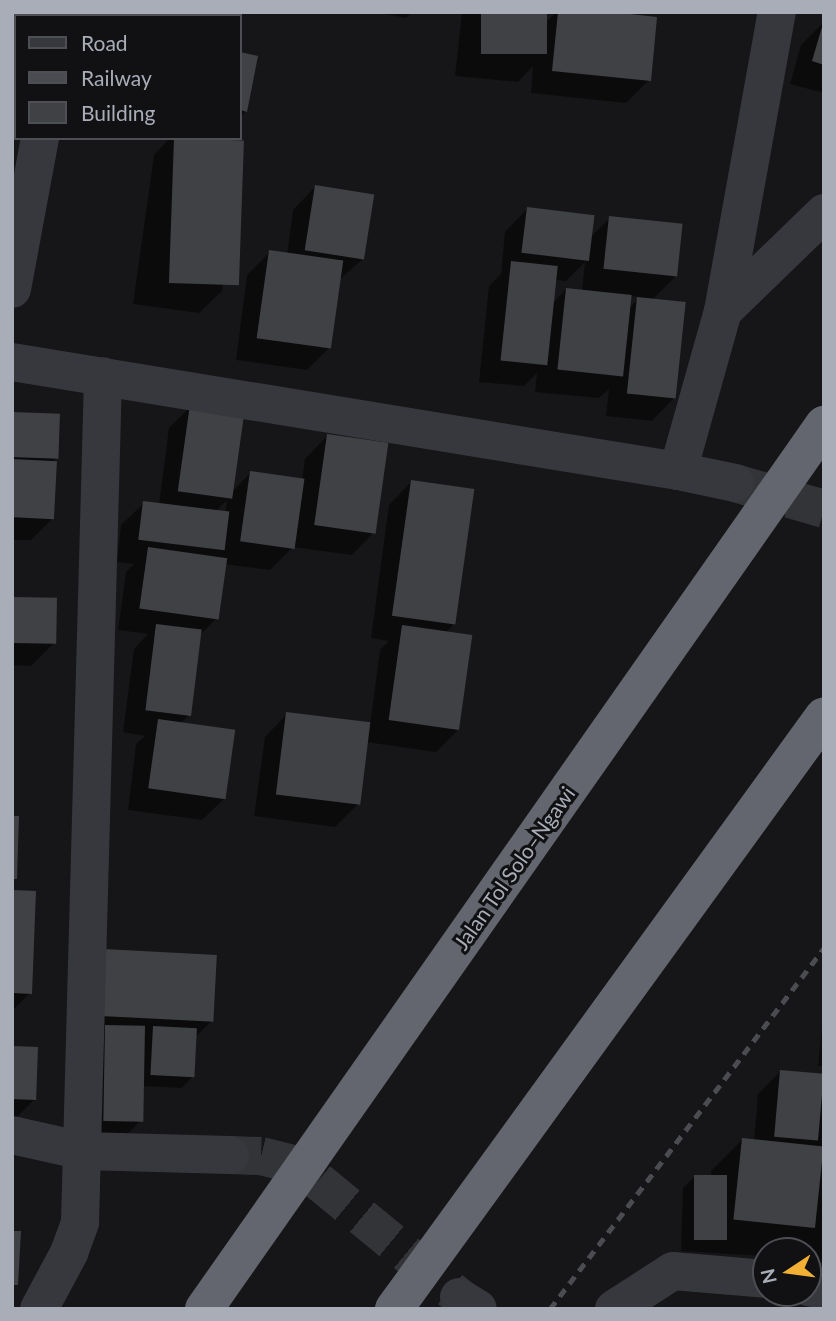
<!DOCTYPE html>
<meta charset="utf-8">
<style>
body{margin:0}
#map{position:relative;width:836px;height:1321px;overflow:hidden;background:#161618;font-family:Lato,sans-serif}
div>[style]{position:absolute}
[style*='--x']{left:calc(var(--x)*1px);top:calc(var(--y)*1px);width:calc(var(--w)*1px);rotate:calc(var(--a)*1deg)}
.shadow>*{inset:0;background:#0007;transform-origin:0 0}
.building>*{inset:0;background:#404145;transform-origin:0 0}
.minor-tunnel>*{height:38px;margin-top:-19px;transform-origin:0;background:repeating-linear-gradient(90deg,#333438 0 38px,transparent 0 57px)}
.minor>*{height:38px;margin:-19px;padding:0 19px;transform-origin:19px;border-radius:19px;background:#37383d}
.highway>*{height:38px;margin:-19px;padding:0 19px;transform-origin:19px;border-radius:19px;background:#63666e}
.rail>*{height:5px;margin-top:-2.5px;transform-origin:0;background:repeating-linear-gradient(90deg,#4a4c52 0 9px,transparent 0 16px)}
span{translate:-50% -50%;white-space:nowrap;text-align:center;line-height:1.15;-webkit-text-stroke:6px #111113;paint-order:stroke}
.street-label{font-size:21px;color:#a8adb8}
.frame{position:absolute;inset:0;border:14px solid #a8adb8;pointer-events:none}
.legend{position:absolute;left:14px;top:14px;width:228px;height:126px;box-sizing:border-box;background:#111113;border:2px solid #4d4f55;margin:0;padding:9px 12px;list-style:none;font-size:21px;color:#a8adb8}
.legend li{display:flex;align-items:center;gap:14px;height:35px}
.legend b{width:35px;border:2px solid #4d4f55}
.north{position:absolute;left:752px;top:1237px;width:70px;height:70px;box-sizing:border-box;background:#111113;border:2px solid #4d4f55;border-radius:50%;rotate:257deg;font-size:19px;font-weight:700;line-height:28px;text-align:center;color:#a8adb8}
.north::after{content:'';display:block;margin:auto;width:24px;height:32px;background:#f2b134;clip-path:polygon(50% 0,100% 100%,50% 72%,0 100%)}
</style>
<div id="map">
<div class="shadow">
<i style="left:106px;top:12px;width:107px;height:4px"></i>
<i style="clip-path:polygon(375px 12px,412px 12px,406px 18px)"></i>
<i style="clip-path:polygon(462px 12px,546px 12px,544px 24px,556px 12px,595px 12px,649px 80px,626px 103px,531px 93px,533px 66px,518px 82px,455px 76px)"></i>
<i style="clip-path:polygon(824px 15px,824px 93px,790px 84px,801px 45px,822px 24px)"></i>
<i style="clip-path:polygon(240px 54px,256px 58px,246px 111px,240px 117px)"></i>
<i style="clip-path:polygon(170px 138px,242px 142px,222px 291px,199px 313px,133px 304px,154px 155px)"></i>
<i style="clip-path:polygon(315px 187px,364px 258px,339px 280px,330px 347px,307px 370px,236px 360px,247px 275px,270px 252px,287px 255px,293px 210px)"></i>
<i style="clip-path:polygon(evenodd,527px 209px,591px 237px,610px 218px,676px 276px,652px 300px,674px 398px,652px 421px,606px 416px,609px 389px,599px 398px,535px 392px,537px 373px,524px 386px,479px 382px,489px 286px,501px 274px,505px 232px,527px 209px,585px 262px,582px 291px,566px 289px,552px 304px,554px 280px,566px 281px,585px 262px,527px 209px,630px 296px,640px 297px,629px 308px,630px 296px)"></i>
<i style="clip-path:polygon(evenodd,191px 406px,231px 493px,250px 473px,302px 480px,305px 459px,327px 436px,374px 532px,352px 555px,293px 547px,270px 570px,224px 564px,217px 618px,200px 635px,188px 716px,180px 724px,225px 798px,202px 820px,128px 810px,136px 744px,145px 736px,123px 732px,134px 649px,148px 634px,118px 630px,126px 572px,134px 564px,117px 562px,121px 525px,144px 503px,159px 505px,169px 428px,191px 406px,227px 500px,225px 514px,215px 512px,227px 500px)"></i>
<i style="clip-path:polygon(12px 414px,56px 458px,52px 463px,53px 518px,31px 540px,12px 540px)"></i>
<i style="clip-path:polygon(411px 482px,454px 624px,446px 633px,459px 729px,436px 752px,366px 742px,358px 804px,335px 827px,254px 816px,265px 737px,287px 714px,370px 725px,380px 650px,389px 641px,371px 638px,389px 505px)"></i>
<i style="clip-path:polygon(12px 598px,53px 644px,31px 666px,12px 665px)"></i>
<i style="clip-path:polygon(12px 892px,30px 993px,12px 1011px)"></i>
<i style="clip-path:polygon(104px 951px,213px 1020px,195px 1037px,193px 1076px,182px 1088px,142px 1086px,140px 1121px,118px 1144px,80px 1143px)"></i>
<i style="clip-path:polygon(824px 1005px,824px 1066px,818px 1066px)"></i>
<i style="clip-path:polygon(12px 1048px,35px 1099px,12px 1122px)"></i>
<i style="clip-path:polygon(780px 1072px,824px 1076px,824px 1262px,808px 1260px,808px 1251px,766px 1251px,766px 1256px,681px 1251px,683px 1188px,694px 1177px,711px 1177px,711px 1171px,742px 1140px,754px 1141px,758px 1094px)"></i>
</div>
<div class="building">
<i style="left:124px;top:12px;width:91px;height:4px"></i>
<i style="left:481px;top:12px;width:66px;height:42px"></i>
<i style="clip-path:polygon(558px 12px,612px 12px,657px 17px,651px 81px,552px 71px)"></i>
<i style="left:12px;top:19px;width:4px;height:86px"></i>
<i style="clip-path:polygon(824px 20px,824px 65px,812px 61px)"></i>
<i style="clip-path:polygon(240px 52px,258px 56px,247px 112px,240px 110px)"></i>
<i style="left:174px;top:138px;width:70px;height:145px;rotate:2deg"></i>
<i style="left:315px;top:185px;width:60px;height:66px;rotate:9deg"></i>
<i style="left:527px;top:207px;width:68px;height:46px;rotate:7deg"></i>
<i style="left:609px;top:216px;width:74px;height:53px;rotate:6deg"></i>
<i style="left:269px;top:250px;width:75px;height:89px;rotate:8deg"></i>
<i style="left:511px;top:261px;width:47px;height:100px;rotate:6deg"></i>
<i style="left:566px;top:288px;width:66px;height:82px;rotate:6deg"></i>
<i style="left:637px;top:297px;width:49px;height:97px;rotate:6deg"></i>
<i style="left:190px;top:404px;width:55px;height:88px;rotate:8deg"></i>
<i style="left:12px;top:412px;width:48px;height:45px;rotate:2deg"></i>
<i style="left:327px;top:434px;width:62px;height:92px;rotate:8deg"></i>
<i style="left:12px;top:459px;width:45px;height:58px;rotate:3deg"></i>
<i style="left:250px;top:471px;width:55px;height:71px;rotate:8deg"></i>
<i style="left:411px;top:480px;width:64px;height:137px;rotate:8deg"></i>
<i style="left:143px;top:501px;width:87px;height:39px;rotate:7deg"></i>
<i style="left:148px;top:547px;width:80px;height:62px;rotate:8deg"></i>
<i style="left:12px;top:597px;width:45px;height:46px;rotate:1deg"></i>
<i style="left:156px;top:624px;width:46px;height:87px;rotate:7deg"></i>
<i style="left:402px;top:625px;width:71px;height:96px;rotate:8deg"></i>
<i style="left:286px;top:712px;width:85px;height:83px;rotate:7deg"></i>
<i style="left:158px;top:719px;width:78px;height:70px;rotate:8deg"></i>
<i style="clip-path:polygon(12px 816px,19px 816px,17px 879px,12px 879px)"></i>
<i style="clip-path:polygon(12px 890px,36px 891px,32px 994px,12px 993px)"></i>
<i style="left:104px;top:949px;width:113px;height:67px;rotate:3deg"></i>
<i style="left:105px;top:1025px;width:40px;height:96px;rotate:1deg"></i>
<i style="left:153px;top:1026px;width:44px;height:49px;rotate:3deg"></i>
<i style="left:12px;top:1046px;width:26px;height:53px;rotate:2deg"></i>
<i style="left:780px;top:1070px;width:44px;height:67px;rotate:5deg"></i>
<i style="left:742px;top:1138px;width:82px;height:82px;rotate:6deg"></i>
<i style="left:694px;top:1175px;width:33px;height:65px"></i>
<i style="clip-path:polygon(12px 1231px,21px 1231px,18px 1285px,12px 1285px)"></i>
</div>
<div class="minor-tunnel">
<i style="--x:735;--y:483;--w:93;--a:16.3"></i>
<i style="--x:230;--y:1155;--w:31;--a:2"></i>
<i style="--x:261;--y:1156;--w:32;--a:14"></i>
<i style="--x:292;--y:1164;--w:31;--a:33"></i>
<i style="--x:318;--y:1181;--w:183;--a:39.4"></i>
</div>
<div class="minor">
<i style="--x:63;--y:16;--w:4;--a:-76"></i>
<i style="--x:12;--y:289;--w:154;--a:-79.5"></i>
<i style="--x:723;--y:311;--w:304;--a:-79.8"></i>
<i style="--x:12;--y:362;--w:675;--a:9.29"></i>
<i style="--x:678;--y:471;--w:58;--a:11.9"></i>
<i style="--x:678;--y:471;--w:166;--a:-74.3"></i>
<i style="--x:723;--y:311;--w:141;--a:-44.1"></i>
<i style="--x:12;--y:1135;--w:73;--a:12.7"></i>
<i style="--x:83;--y:1151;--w:147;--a:1.6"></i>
<i style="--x:808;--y:1287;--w:16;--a:11"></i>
<i style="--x:459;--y:1297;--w:22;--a:32"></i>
<i style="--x:39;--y:1309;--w:64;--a:-61.8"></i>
<i style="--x:69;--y:1253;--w:33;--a:-70"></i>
<i style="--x:80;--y:1222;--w:846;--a:-88.44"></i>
<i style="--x:614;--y:1309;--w:70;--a:-32.8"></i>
<i style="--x:673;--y:1271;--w:93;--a:4.9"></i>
</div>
<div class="highway">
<i style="--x:204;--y:1309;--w:1080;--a:-54.96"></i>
<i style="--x:394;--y:1309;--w:732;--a:-54.05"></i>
</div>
<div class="rail">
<i style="--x:550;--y:1309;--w:453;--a:-52.8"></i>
</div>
<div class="street-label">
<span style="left:514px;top:868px;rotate:-55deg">Jalan Tol Solo–Ngawi</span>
</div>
<div class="frame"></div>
<ul class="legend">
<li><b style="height:9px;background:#37383d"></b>Road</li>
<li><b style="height:9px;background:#4a4c52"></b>Railway</li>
<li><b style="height:19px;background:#404145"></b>Building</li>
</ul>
<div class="north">N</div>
</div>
